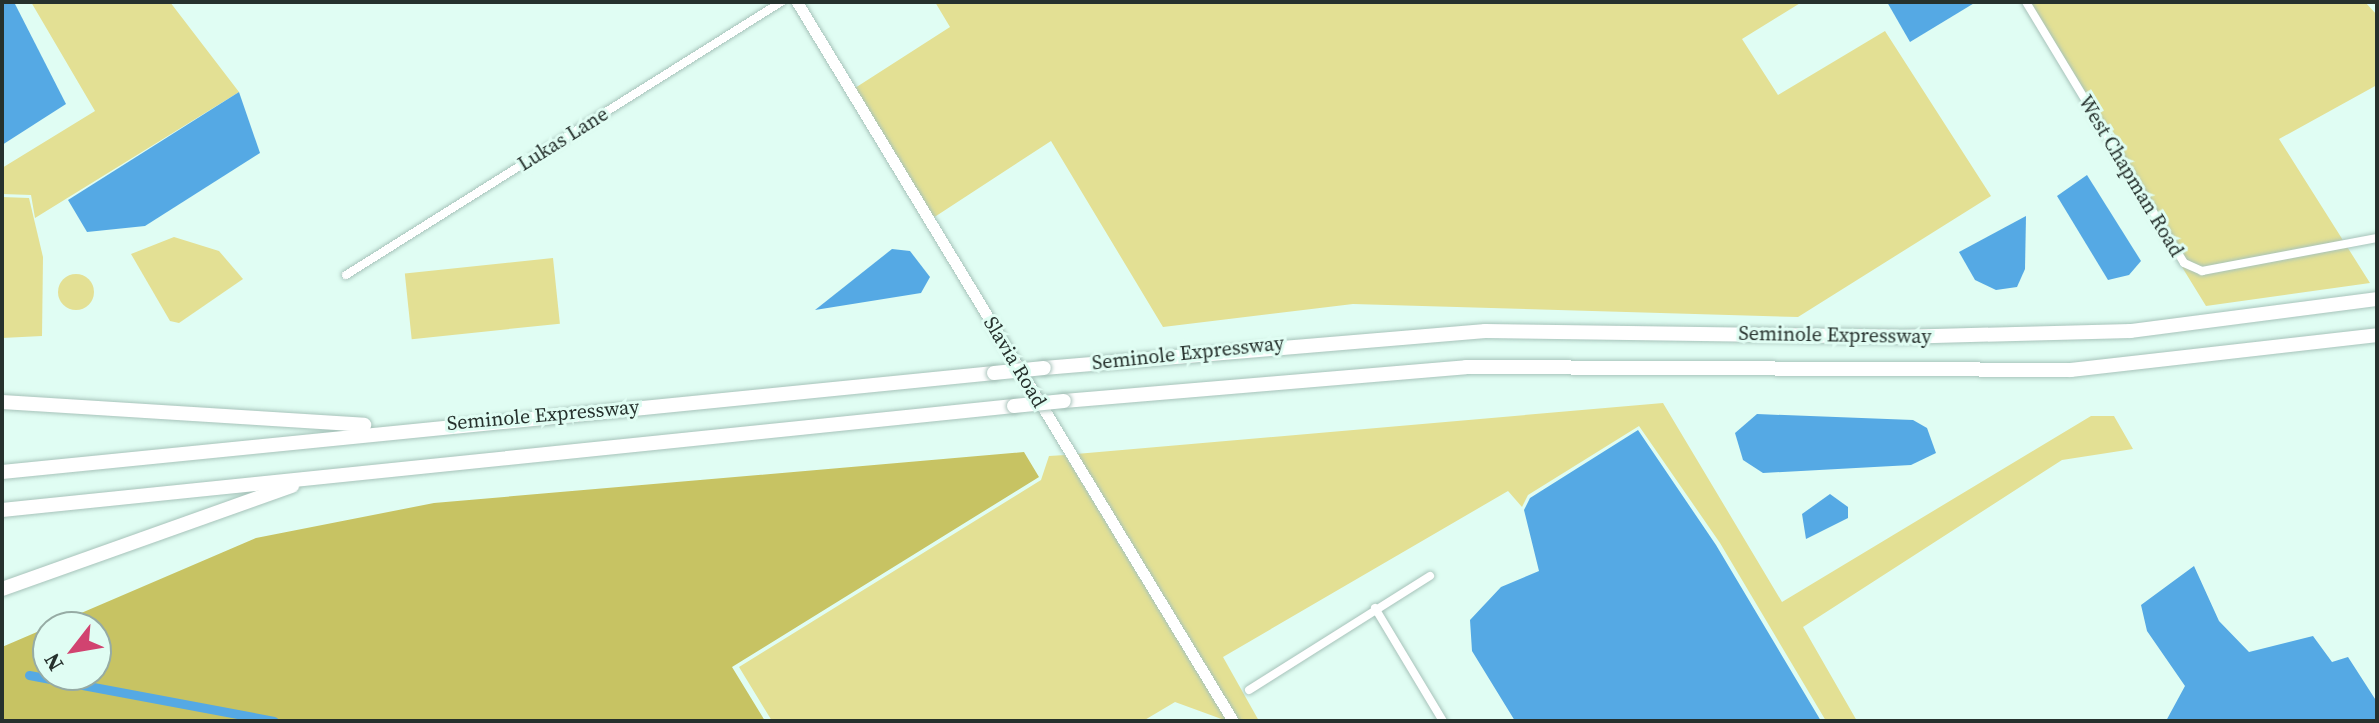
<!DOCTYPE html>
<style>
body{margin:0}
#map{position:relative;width:2379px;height:723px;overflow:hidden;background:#e0fdf3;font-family:"Source Serif 4",serif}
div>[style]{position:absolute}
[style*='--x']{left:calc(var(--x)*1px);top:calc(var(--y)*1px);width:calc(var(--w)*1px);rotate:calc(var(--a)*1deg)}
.green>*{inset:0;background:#e3e094;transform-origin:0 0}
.round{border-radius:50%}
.forest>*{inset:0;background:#c7c363}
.water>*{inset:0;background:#55a9e4}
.canal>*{height:9px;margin:-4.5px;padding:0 4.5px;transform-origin:4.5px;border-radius:4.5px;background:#55a9e4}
.roads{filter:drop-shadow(0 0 2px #a7c3ba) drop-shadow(0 0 2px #a7c3ba)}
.street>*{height:8px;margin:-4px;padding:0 4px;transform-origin:4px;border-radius:4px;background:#fff}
.secondary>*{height:11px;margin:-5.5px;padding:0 5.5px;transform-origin:5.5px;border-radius:5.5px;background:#fff}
.highway>*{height:14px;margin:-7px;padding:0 7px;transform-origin:7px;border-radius:7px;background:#fff}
.bridges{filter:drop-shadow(0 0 2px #a7c3ba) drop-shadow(0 0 2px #a7c3ba)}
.highway-bridge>*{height:14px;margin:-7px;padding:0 7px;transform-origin:7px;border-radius:7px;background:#fff}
span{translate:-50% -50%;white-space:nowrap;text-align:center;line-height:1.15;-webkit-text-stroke:6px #e0fdf3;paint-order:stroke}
.street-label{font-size:20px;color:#26312d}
.frame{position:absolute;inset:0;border:4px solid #26312d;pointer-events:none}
.north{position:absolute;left:32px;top:611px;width:80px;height:80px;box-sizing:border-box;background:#e0fdf3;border:2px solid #96aba4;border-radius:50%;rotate:239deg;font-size:22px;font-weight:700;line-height:32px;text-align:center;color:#26312d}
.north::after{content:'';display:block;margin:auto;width:28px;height:36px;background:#d14370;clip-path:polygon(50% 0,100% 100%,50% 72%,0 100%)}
</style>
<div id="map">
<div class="green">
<i style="clip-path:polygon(31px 2px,170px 2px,239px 92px,35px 218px,31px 195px,2px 194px,2px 168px,95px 111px)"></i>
<i style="clip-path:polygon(935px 2px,1802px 2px,1742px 39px,1778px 95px,1885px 31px,1991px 196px,1798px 317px,1353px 304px,1163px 327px,1051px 141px,933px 218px,855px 88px,950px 27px)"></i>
<i style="clip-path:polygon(2030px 2px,2365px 2px,2377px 15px,2377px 85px,2279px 139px,2370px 283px,2206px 306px,2089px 116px,2097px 111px)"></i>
<i style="clip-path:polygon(2px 197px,29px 198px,43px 257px,42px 336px,2px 338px)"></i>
<i style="clip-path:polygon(174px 237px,219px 251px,243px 279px,179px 323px,170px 321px,131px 254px)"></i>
<i style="left:553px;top:258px;width:66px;height:149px;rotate:84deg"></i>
<i class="round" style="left:58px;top:274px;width:36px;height:36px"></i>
<i style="clip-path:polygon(1663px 403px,1782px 602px,2091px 416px,2114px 416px,2133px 449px,2062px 460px,1803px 627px,1857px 721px,1826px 721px,1720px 543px,1639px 426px,1528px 495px,1522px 507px,1508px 491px,1223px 657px,1259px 721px,1238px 721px,1076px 454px)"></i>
<i style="clip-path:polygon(1065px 455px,1227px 721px,1175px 702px,1143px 721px,772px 721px,739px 667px,1041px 480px,1049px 456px)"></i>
</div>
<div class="forest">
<i style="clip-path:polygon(evenodd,1024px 452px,1039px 477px,732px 667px,765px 721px,2px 721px,2px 647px,256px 538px,434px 503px,1024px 452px,48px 627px,96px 627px,96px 675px,48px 675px,48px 627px)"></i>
</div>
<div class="water">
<i style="clip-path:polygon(2px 2px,14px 2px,66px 104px,2px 145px)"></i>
<i style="clip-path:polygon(1887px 2px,1976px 2px,1910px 42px)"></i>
<i style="clip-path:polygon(239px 92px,260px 153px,145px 226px,87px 232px,68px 200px)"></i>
<i style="clip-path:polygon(2087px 175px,2141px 261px,2129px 275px,2108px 280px,2057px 196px)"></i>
<i style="clip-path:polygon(2026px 216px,2025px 269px,2017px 287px,1996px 290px,1975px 280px,1959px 252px)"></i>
<i style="clip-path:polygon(892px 249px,910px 251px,930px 277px,921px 293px,815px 310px)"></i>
<i style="clip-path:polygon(1757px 414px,1913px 420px,1927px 428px,1936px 453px,1911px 465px,1763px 473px,1743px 460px,1735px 433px)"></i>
<i style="clip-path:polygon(1638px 430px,1716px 545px,1821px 721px,1515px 721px,1472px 651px,1470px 620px,1501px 587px,1539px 571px,1524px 510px,1530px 498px)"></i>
<i style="clip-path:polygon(1830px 494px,1848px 507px,1848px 518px,1806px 539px,1802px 514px)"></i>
<i style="clip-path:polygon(2194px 566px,2219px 621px,2249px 652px,2313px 636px,2332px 662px,2348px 657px,2377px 702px,2377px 721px,2166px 721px,2185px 686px,2147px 631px,2141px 605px)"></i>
</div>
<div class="canal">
<i style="--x:29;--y:675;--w:249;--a:10.6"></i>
</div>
<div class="roads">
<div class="street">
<i style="--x:2026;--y:2;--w:305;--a:58.8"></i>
<i style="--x:2184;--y:263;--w:20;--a:24"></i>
<i style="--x:2202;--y:271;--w:178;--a:-10.7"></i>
<i style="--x:346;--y:275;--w:514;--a:-32.11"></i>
<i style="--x:1375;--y:608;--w:132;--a:59"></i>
<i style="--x:1249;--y:690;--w:214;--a:-32.2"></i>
</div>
<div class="secondary">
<i style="--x:797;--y:2;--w:841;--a:58.77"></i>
</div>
<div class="highway">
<i style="--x:1044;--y:368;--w:443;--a:-4.8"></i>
<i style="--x:1485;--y:331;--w:413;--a:0.8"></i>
<i style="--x:1898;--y:337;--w:233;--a:-1.5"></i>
<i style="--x:2131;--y:331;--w:248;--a:-7.4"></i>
<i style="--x:1064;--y:401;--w:403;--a:-4.8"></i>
<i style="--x:1466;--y:367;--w:605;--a:0.28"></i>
<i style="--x:2071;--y:370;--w:308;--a:-6.5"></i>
<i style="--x:2;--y:402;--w:363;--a:3.6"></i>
<i style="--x:2;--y:472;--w:997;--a:-5.7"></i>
<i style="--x:2;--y:510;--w:1017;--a:-5.87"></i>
<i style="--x:2;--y:589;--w:308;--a:-19.6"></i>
</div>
</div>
<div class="bridges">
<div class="highway-bridge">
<i style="--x:994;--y:373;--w:50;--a:-5.7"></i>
<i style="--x:1014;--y:406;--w:50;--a:-5.7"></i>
</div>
</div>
<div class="street-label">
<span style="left:563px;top:139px;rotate:-32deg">Lukas Lane</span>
<span style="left:2131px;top:176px;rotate:59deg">West Chapman Road</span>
<span style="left:1835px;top:335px;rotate:1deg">Seminole Expressway</span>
<span style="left:1188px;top:353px;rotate:-6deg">Seminole Expressway</span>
<span style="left:1015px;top:362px;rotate:59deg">Slavia Road</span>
<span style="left:543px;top:415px;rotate:-5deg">Seminole Expressway</span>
</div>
<div class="frame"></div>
<div class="north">N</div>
</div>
